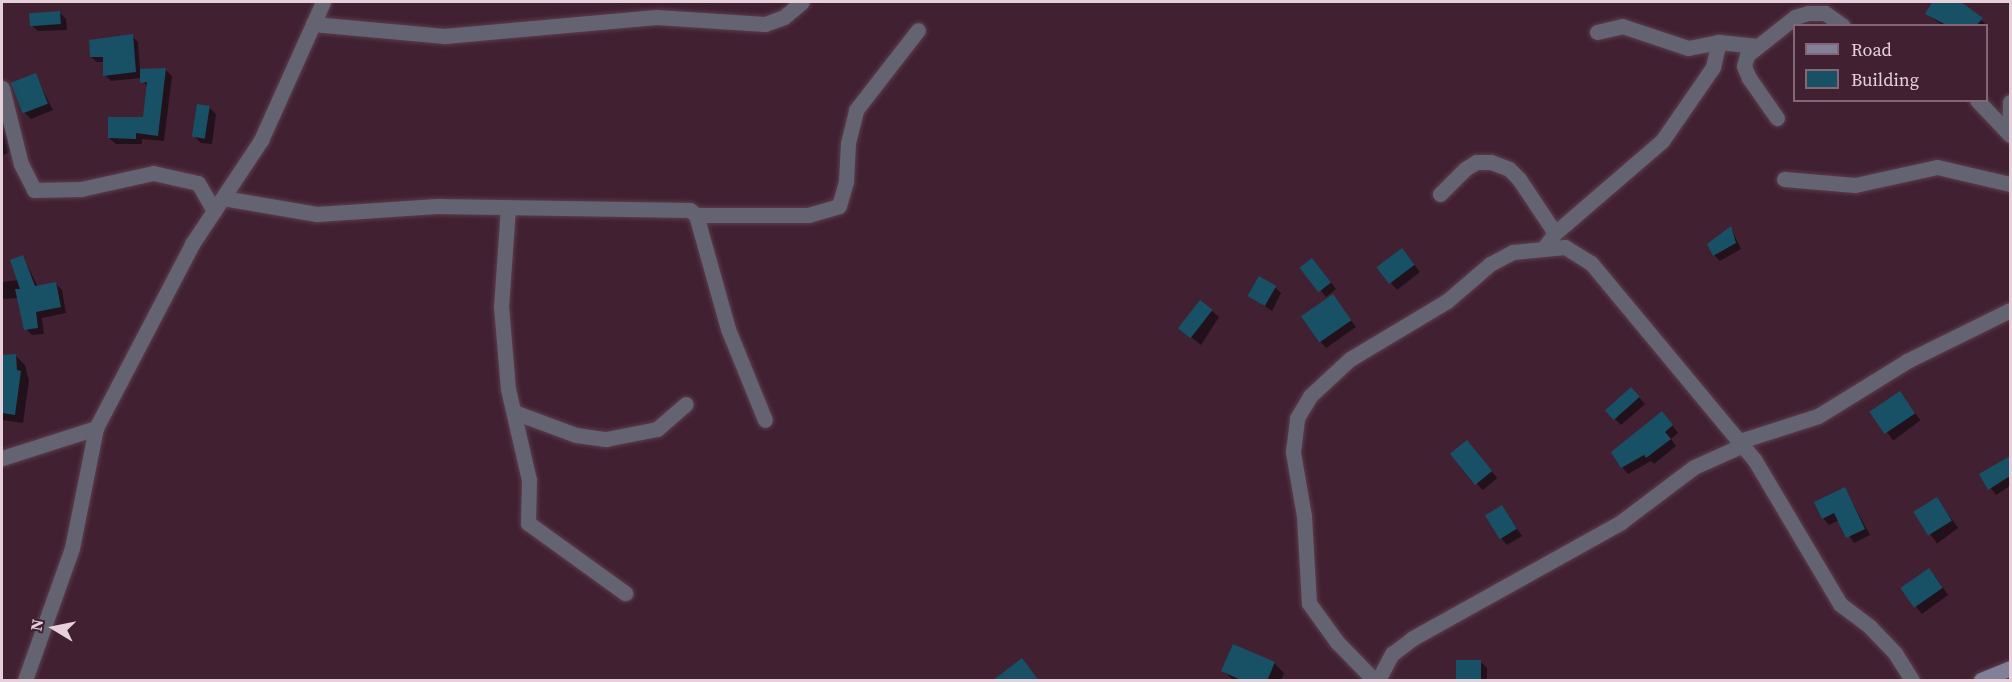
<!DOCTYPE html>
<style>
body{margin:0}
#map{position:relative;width:2012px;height:682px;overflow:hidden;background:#412131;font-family:"Source Serif 4",serif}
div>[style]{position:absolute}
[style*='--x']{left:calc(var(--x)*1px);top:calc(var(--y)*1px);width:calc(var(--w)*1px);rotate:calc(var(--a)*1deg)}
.shadow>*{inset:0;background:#0007;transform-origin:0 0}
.building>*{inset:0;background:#185066;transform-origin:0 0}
.roads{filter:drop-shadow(0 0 2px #5b3d4c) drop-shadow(0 0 2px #5b3d4c)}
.street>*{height:15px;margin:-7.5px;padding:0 7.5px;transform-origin:7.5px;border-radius:7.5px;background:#646372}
.secondary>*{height:15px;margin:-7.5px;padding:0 7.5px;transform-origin:7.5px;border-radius:7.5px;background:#828099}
span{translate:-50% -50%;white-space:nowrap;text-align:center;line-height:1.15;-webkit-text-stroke:6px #412131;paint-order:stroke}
.frame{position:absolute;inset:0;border:3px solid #e6d0da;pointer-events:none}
.legend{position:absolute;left:1793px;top:24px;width:195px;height:78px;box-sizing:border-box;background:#412131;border:2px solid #836775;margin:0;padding:8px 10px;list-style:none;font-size:18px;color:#e6d0da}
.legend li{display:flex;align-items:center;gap:12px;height:30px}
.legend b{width:30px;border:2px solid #836775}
.north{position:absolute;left:24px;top:598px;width:60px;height:60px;-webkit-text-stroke:4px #412131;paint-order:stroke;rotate:280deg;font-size:16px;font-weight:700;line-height:24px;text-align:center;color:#e6d0da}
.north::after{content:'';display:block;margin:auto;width:21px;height:27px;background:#e6d0da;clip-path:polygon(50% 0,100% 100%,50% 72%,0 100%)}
</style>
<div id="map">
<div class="shadow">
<i style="clip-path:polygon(1934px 2px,1959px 2px,1988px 26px,1944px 26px,1926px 14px)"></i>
<i style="clip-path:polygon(60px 13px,66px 19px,67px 30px,38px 31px,31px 25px)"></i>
<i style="clip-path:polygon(132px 36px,138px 42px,140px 71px,166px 70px,172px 76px,164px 141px,142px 139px,142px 144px,116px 144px,109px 138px,145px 119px,148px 88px,141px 78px,111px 81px,105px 75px,105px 62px,97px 62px,91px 57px)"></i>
<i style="clip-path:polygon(35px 75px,53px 110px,31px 119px,24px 112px)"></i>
<i style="clip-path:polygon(209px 107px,216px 114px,212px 144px,201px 143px,194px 136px)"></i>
<i style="clip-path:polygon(2px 124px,12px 151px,3px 155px,2px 153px)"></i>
<i style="clip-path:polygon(1731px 228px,1741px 249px,1720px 261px,1714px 255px)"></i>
<i style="clip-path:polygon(1408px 256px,1420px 272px,1397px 290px,1391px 283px)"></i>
<i style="clip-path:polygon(23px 257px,38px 287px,55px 283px,62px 290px,66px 313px,42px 318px,44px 334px,32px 335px,26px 329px,18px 298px,2px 299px,2px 282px,18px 280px)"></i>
<i style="clip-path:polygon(1319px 267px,1336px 289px,1326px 297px,1302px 268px)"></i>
<i style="clip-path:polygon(1275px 287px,1281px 293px,1272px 311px,1250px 296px)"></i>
<i style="clip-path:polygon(1332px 296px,1356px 327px,1326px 348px,1320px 341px)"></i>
<i style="clip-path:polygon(1212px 311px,1219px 317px,1201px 345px,1182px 330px)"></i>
<i style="clip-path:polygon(2px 356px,16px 356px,25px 365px,29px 381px,23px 423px,2px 420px)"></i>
<i style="left:1900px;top:393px;width:34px;height:34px;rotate:53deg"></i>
<i style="clip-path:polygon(1638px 396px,1645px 404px,1621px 425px,1607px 411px)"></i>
<i style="clip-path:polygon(1668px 419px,1678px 433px,1671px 439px,1676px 446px,1654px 464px,1651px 461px,1628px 474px,1622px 467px)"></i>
<i style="left:1467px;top:442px;width:47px;height:19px;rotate:50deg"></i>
<i style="clip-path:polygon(2010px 457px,2010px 486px,1996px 495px,1981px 475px)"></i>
<i style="clip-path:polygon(1845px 489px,1870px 535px,1854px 543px,1839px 520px,1829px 525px,1823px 518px)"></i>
<i style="left:1937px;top:499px;width:36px;height:26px;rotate:54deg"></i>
<i style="clip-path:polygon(1502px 506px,1522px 536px,1507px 545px,1501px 538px)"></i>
<i style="clip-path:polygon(1935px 576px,1948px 595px,1922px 614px,1902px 589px)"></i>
<i style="clip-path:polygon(1234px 645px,1274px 663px,1284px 673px,1281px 680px,1233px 680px,1223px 670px)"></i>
<i style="clip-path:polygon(1480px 661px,1487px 668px,1487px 680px,1458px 680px)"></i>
</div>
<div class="building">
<i style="clip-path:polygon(1932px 2px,1961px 2px,1983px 18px,1976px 26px,1948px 26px,1925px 14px)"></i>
<i style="left:60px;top:11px;width:13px;height:31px;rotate:86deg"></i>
<i style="clip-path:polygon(133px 34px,136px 72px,103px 76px,103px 57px,90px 57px,89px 40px)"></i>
<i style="clip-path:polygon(166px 68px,158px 136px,136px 133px,136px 139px,108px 138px,108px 117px,143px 117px,147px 82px,140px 83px,140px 69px)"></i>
<i style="left:36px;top:73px;width:33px;height:27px;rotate:69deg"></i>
<i style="left:197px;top:104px;width:13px;height:33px;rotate:9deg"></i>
<i style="clip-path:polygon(1731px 226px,1736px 243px,1713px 256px,1707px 244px)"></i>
<i style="left:1402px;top:248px;width:21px;height:32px;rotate:53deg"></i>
<i style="clip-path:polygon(23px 255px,35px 286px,56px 282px,61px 307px,36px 312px,38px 328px,24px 330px,15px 289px,20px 289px,10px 260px)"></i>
<i style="left:1312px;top:258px;width:31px;height:16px;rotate:52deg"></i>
<i style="left:1259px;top:276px;width:20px;height:23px;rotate:30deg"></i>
<i style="left:1333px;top:294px;width:32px;height:39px;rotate:55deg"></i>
<i style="left:1200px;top:300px;width:16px;height:36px;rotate:38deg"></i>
<i style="clip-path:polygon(16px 354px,17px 370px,21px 371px,15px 415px,2px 413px,2px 355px)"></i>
<i style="left:1631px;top:387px;width:13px;height:35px;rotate:48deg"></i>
<i style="left:1900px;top:391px;width:27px;height:37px;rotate:56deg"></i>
<i style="clip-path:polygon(1662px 411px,1673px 425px,1665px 432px,1671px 439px,1646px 458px,1644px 455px,1621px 468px,1611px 452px)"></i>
<i style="left:1467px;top:440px;width:40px;height:22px;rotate:51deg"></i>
<i style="clip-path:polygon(2010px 456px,2010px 476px,1988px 490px,1979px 474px)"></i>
<i style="clip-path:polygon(1845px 487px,1865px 529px,1846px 538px,1834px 513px,1822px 519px,1814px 502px)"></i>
<i style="left:1937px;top:497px;width:28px;height:28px;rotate:58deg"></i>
<i style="left:1502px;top:505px;width:28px;height:20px;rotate:58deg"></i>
<i style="left:1929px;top:568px;width:24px;height:35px;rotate:55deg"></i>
<i style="clip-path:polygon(1233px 644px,1275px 662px,1267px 681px,1243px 681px,1221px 671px)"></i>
<i style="clip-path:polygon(1022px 658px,1039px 681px,992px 681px)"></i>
<i style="left:1456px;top:660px;width:25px;height:21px"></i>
</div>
<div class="roads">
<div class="street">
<i style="--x:313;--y:24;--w:132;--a:5.2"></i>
<i style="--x:444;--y:36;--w:213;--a:-5.1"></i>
<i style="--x:656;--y:17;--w:109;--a:3.7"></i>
<i style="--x:765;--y:24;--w:20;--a:-20"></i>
<i style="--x:784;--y:17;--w:23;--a:-40"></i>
<i style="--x:1597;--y:32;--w:26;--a:-13"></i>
<i style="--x:1622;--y:26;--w:70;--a:18.4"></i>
<i style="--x:1688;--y:48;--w:32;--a:-11"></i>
<i style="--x:1719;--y:42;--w:36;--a:6"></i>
<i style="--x:2;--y:88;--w:78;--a:76"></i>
<i style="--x:21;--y:164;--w:29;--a:63"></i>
<i style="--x:34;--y:190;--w:47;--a:-1.2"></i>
<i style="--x:81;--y:189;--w:74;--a:-12.5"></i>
<i style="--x:153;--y:173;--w:46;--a:12.5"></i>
<i style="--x:198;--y:183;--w:32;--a:60"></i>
<i style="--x:1977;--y:100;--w:48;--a:46.7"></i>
<i style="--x:1777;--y:118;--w:49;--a:-125"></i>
<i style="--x:1749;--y:78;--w:13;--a:-113"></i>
<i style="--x:1744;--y:66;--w:11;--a:-75"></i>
<i style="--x:1747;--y:55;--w:61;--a:-38.4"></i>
<i style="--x:1795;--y:17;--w:14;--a:-17"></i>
<i style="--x:1808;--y:13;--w:17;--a:0"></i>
<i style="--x:1825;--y:13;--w:22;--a:36"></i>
<i style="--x:2010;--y:134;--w:32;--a:-90"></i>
<i style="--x:1784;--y:179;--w:71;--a:4.8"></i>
<i style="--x:1855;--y:185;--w:84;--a:-12.4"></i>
<i style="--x:1937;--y:167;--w:75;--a:13.1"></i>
<i style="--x:1440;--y:194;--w:35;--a:-45"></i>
<i style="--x:1465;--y:169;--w:13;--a:-32"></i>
<i style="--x:1476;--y:162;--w:15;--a:0"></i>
<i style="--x:1491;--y:162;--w:19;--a:21"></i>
<i style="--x:1509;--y:169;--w:14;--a:45"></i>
<i style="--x:1519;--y:179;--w:65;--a:56.3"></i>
<i style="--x:223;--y:198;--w:95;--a:9.7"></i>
<i style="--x:317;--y:214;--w:120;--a:-3.8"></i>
<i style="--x:437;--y:206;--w:253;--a:0.9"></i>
<i style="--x:690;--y:210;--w:8;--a:40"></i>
<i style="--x:696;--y:215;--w:118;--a:74.3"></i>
<i style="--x:728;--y:329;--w:98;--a:67.9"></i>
<i style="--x:508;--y:207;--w:99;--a:94"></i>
<i style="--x:501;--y:306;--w:83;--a:85.2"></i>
<i style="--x:508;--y:389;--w:93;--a:77"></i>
<i style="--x:529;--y:480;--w:43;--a:91.3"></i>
<i style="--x:528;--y:523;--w:120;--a:35.8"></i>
<i style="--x:696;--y:215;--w:112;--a:0"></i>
<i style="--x:808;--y:215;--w:32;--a:-16"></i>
<i style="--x:839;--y:206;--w:26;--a:-74"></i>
<i style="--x:846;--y:181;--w:38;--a:-87"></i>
<i style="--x:848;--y:143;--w:34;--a:-76"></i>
<i style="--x:856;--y:110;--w:101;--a:-52.2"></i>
<i style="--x:1544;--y:248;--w:19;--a:-54"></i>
<i style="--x:1555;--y:233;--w:141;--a:-40.7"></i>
<i style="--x:1662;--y:141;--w:90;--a:-55.4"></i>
<i style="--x:1713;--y:67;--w:26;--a:-77"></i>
<i style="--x:514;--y:412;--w:66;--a:20.4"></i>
<i style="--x:576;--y:435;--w:30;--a:8"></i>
<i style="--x:606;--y:439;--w:52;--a:-11.1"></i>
<i style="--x:657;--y:429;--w:38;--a:-41"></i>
<i style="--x:1737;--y:442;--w:85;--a:-17.8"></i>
<i style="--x:1818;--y:416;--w:105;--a:-31.7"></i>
<i style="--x:1907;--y:361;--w:115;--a:-26.3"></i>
<i style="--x:2;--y:458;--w:99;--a:-17.7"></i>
<i style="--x:25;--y:680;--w:140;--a:-70.4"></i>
<i style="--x:72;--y:548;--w:122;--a:-78.7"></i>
<i style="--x:96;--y:428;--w:208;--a:-62.4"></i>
<i style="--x:192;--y:244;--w:125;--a:-56.4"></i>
<i style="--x:261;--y:140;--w:151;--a:-65.8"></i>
<i style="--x:1374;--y:680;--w:53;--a:-134.2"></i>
<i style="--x:1337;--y:642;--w:48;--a:-125.7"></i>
<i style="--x:1309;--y:603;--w:87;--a:-93.3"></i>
<i style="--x:1304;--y:516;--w:65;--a:-99.8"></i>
<i style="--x:1293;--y:452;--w:34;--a:-83"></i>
<i style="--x:1297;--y:418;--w:26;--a:-59"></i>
<i style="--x:1310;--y:396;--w:54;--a:-42.8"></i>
<i style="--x:1350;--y:359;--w:113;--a:-30.9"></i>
<i style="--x:1447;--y:301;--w:57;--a:-40.7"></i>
<i style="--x:1490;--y:264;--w:26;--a:-28"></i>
<i style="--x:1513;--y:252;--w:52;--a:-5.5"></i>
<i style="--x:1565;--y:247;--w:31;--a:32"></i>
<i style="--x:1591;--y:263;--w:255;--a:50.3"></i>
<i style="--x:1754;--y:459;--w:169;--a:59.3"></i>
<i style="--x:1840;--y:604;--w:38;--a:37"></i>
<i style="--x:1870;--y:627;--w:36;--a:46"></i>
<i style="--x:1895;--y:653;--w:32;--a:58"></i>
<i style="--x:1378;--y:680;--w:30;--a:-62"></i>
<i style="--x:1392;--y:654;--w:26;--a:-37"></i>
<i style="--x:1413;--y:638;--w:238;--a:-29.1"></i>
<i style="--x:1621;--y:522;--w:91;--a:-37"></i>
<i style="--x:1694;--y:467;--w:51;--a:-24.1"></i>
</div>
<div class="secondary">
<i style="--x:1981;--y:680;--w:31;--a:-22"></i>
</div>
</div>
<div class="frame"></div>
<ul class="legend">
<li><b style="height:8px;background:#828099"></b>Road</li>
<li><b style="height:16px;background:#185066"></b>Building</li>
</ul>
<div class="north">N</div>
</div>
